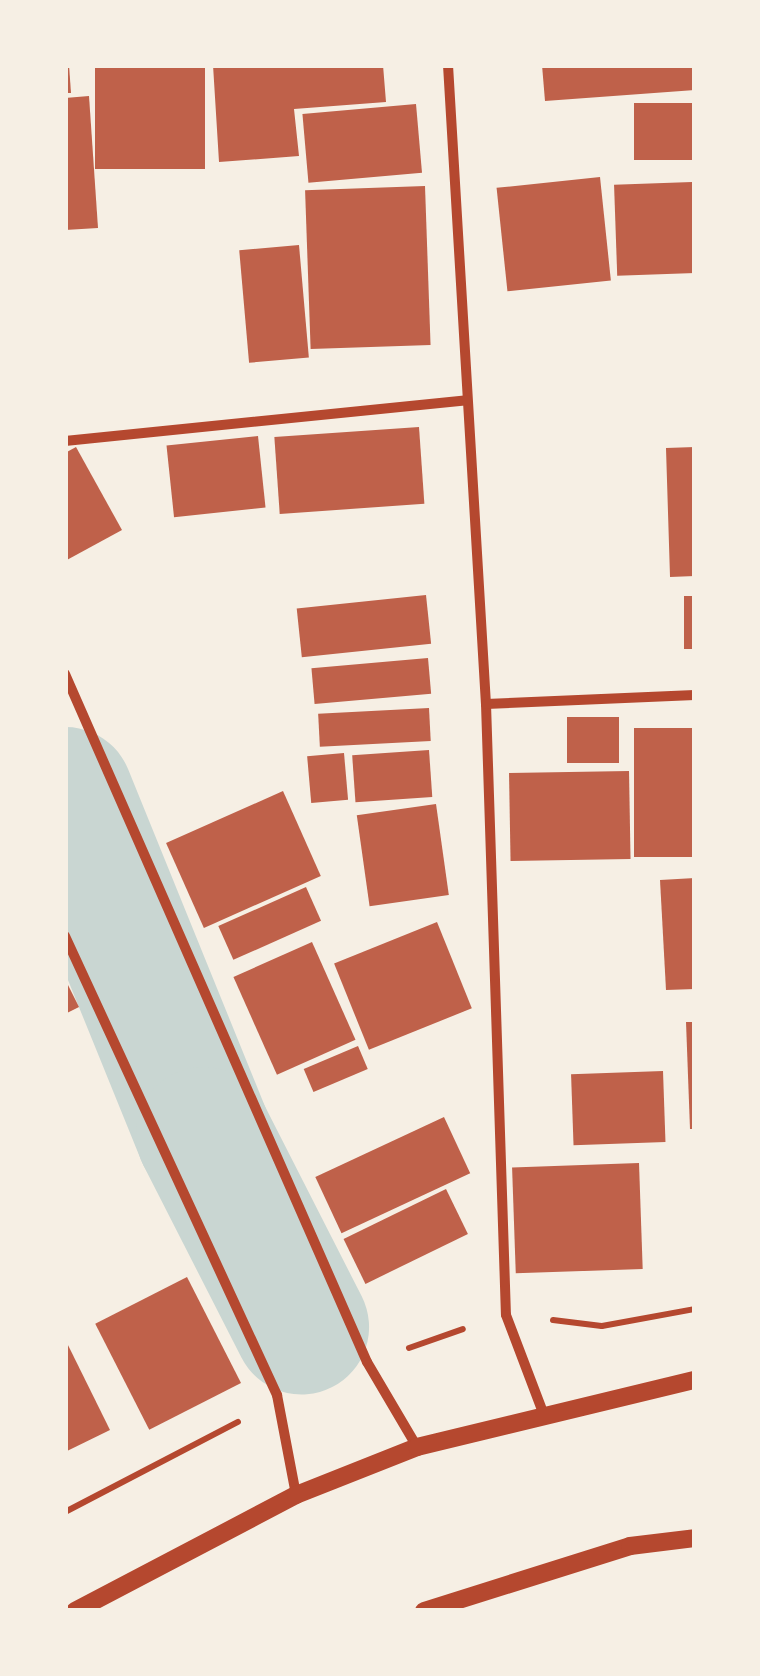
<!DOCTYPE html>
<style>
body{margin:0}
#map{position:relative;width:760px;height:1676px;overflow:hidden;background:#f6efe4;font-family:"Sofia Sans Condensed",sans-serif}
div>[style]{position:absolute}
[style*='--x']{left:calc(var(--x)*1px);top:calc(var(--y)*1px);width:calc(var(--w)*1px);rotate:calc(var(--a)*1deg)}
.river>*{height:135px;margin:-67.5px;padding:0 67.5px;transform-origin:67.5px;border-radius:67.5px;background:#c9d6d2}
.building>*{inset:0;background:#bf614a;transform-origin:0 0}
.path>*{height:6px;margin:-3px;padding:0 3px;transform-origin:3px;border-radius:3px;background:#b5482f}
.minor>*{height:10px;margin:-5px;padding:0 5px;transform-origin:5px;border-radius:5px;background:#b5482f}
.tertiary>*{height:18px;margin:-9px;padding:0 9px;transform-origin:9px;border-radius:9px;background:#b5482f}
span{translate:-50% -50%;white-space:nowrap;text-align:center;line-height:1.15;-webkit-text-stroke:10px #f6efe4;paint-order:stroke}
.frame{position:absolute;inset:0;border:68px solid #f6efe4;pointer-events:none}
</style>
<div id="map">
<div class="river">
<i style="--x:65;--y:794;--w:367;--a:67.9"></i>
<i style="--x:203;--y:1134;--w:216;--a:63"></i>
</div>
<div class="building">
<i style="clip-path:polygon(65px 65px,69px 65px,71px 93px,65px 93px)"></i>
<i style="left:95px;top:65px;width:110px;height:104px"></i>
<i style="clip-path:polygon(213px 65px,383px 65px,386px 102px,294px 109px,299px 156px,219px 162px)"></i>
<i style="clip-path:polygon(542px 65px,695px 65px,695px 90px,545px 101px)"></i>
<i style="clip-path:polygon(89px 96px,98px 228px,65px 230px,65px 98px)"></i>
<i style="left:634px;top:103px;width:61px;height:57px"></i>
<i style="left:416px;top:104px;width:69px;height:114px;rotate:85deg"></i>
<i style="left:600px;top:177px;width:104px;height:104px;rotate:84deg"></i>
<i style="left:692px;top:182px;width:91px;height:78px;rotate:88deg"></i>
<i style="left:425px;top:186px;width:159px;height:120px;rotate:88deg"></i>
<i style="left:299px;top:245px;width:113px;height:60px;rotate:85deg"></i>
<i style="left:419px;top:427px;width:77px;height:145px;rotate:86deg"></i>
<i style="left:258px;top:436px;width:72px;height:92px;rotate:84deg"></i>
<i style="clip-path:polygon(76px 447px,122px 530px,65px 561px,65px 453px)"></i>
<i style="clip-path:polygon(695px 447px,695px 576px,670px 577px,666px 448px)"></i>
<i style="left:426px;top:595px;width:49px;height:130px;rotate:84deg"></i>
<i style="left:684px;top:596px;width:11px;height:53px"></i>
<i style="left:428px;top:658px;width:36px;height:117px;rotate:85deg"></i>
<i style="left:429px;top:708px;width:33px;height:111px;rotate:87deg"></i>
<i style="left:619px;top:717px;width:46px;height:52px;rotate:90deg"></i>
<i style="left:695px;top:728px;width:129px;height:61px;rotate:90deg"></i>
<i style="left:429px;top:750px;width:47px;height:77px;rotate:86deg"></i>
<i style="left:344px;top:753px;width:47px;height:37px;rotate:85deg"></i>
<i style="left:629px;top:771px;width:88px;height:120px;rotate:89deg"></i>
<i style="left:283px;top:791px;width:93px;height:128px;rotate:66deg"></i>
<i style="left:436px;top:804px;width:92px;height:80px;rotate:82deg"></i>
<i style="clip-path:polygon(695px 878px,695px 989px,666px 990px,660px 880px)"></i>
<i style="left:306px;top:887px;width:37px;height:96px;rotate:66deg"></i>
<i style="left:437px;top:922px;width:93px;height:111px;rotate:68deg"></i>
<i style="left:312px;top:942px;width:107px;height:86px;rotate:66deg"></i>
<i style="clip-path:polygon(65px 979px,79px 1007px,65px 1014px)"></i>
<i style="clip-path:polygon(686px 1022px,695px 1022px,695px 1129px,690px 1129px)"></i>
<i style="left:358px;top:1046px;width:25px;height:59px;rotate:67deg"></i>
<i style="left:663px;top:1071px;width:71px;height:92px;rotate:88deg"></i>
<i style="left:444px;top:1117px;width:62px;height:142px;rotate:65deg"></i>
<i style="left:639px;top:1163px;width:106px;height:127px;rotate:88deg"></i>
<i style="left:446px;top:1189px;width:50px;height:114px;rotate:64deg"></i>
<i style="left:187px;top:1277px;width:119px;height:103px;rotate:63deg"></i>
<i style="clip-path:polygon(65px 1339px,110px 1430px,65px 1452px)"></i>
</div>
<div class="path">
<i style="--x:553;--y:1320;--w:49;--a:7"></i>
<i style="--x:602;--y:1326;--w:95;--a:-10.4"></i>
<i style="--x:409;--y:1348;--w:57;--a:-19.4"></i>
<i style="--x:65;--y:1512;--w:195;--a:-27.5"></i>
</div>
<div class="minor">
<i style="--x:448;--y:65;--w:640;--a:86.6"></i>
<i style="--x:486;--y:704;--w:611;--a:88.13"></i>
<i style="--x:506;--y:1315;--w:102;--a:69.2"></i>
<i style="--x:65;--y:441;--w:404;--a:-5.8"></i>
<i style="--x:65;--y:674;--w:751;--a:66.3"></i>
<i style="--x:367;--y:1362;--w:99;--a:59.5"></i>
<i style="--x:486;--y:704;--w:209;--a:-2.5"></i>
<i style="--x:65;--y:936;--w:506;--a:65.21"></i>
<i style="--x:277;--y:1395;--w:102;--a:79.2"></i>
</div>
<div class="tertiary">
<i style="--x:75;--y:1611;--w:250;--a:-27.7"></i>
<i style="--x:296;--y:1495;--w:130;--a:-21.6"></i>
<i style="--x:417;--y:1447;--w:286;--a:-13.6"></i>
<i style="--x:424;--y:1611;--w:216;--a:-17.5"></i>
<i style="--x:630;--y:1546;--w:65;--a:-7"></i>
</div>
<div class="frame"></div>
</div>
